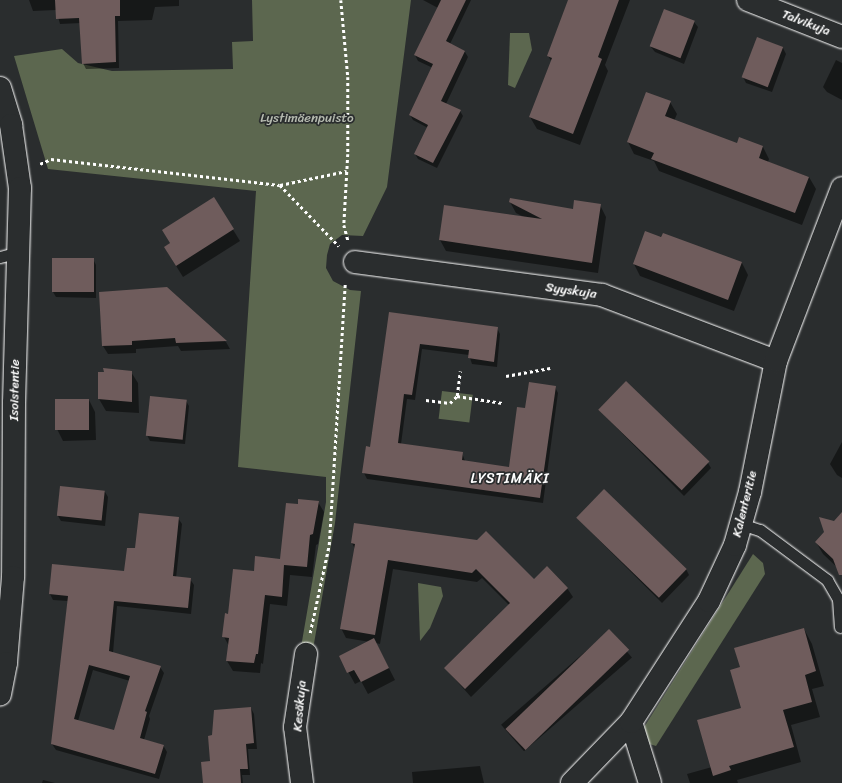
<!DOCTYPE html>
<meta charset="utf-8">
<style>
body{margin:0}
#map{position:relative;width:842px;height:783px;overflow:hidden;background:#2a2d2e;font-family:Sriracha,sans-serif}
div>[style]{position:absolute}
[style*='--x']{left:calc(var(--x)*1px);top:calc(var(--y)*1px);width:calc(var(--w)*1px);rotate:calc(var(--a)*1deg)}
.green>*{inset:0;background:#5c674f;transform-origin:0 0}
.shadow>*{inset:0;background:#0007;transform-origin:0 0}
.building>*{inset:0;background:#6f5c5c;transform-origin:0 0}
.path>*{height:2.5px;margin-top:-1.25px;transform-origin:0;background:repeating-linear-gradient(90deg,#fff 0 3px,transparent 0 6px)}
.roads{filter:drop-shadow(0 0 1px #fff) drop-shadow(0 0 1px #fff)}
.lane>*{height:11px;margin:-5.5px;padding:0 5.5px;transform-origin:5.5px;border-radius:5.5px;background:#2a2d2e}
.street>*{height:22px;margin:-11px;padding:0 11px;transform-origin:11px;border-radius:11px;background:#2a2d2e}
span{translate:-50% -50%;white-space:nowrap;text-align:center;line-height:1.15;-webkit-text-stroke:3.5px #2a2d2e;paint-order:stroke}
.street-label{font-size:13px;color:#fff}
.park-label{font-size:13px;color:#b6bbb0}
.neighbourhood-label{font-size:14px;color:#fff;letter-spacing:1px}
</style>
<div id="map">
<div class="green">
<i style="clip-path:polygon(252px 0,411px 0,387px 187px,363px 236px,342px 235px,330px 244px,327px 255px,326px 268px,333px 281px,350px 290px,361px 291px,335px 523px,312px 655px,300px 653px,326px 502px,326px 477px,238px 467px,256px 191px,48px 169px,14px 56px,62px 49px,78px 63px,112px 71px,233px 69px,232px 42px,253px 41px)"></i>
<i style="clip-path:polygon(510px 33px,529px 33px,532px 50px,515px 88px,508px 85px)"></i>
<i style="left:442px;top:391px;width:31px;height:28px;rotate:7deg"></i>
<i style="clip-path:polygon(753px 554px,763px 563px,765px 574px,656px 746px,636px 740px)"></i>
<i style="clip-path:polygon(418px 583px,441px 587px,443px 596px,430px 628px,420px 641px)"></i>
</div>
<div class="shadow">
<i style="clip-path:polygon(29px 0,179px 0,179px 6px,155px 7px,152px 20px,118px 21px,119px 68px,86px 69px,83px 63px,81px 23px,60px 24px,56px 10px,33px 11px)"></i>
<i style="clip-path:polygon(423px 0,471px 0,450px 44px,465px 52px,468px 57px,446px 104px,460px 111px,463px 116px,437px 168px,418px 159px,415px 154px,428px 128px,413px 120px,410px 115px,433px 68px,418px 61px,415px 55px,438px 8px)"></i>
<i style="clip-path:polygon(569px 0,630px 0,605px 65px,608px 71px,580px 145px,537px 129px,530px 117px,552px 62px,548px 56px)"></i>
<i style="clip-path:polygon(694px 22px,698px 27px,684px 64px,655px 52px,651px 47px)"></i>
<i style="clip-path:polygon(758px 38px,783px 48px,786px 54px,772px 92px,746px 83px,743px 77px)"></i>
<i style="clip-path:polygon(836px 60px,842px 63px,842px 100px,827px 92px,823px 87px)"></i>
<i style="clip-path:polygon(670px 102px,677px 114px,674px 121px,737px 144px,763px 147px,769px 159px,768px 162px,809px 177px,816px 189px,802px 225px,659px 171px,654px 161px,634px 154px,628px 142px)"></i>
<i style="clip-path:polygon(214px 199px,240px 241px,183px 277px,165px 248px)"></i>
<i style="clip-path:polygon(510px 202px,573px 210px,600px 205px,606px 217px,598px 273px,446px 251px,440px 240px,524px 217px,516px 213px)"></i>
<i style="clip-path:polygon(663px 234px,742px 263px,748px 275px,734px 311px,640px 276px,634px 264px)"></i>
<i style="clip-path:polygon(93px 259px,96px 265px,96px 298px,56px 297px,53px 292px)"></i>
<i style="clip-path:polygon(167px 288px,226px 342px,230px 349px,181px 351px,178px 346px,136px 349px,136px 353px,108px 354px,103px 346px,100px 293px)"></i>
<i style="clip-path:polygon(390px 313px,497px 328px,500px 334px,497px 367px,472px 364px,469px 355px,422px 349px,415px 400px,407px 399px,401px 444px,462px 453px,465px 461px,510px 468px,526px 409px,555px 387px,558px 393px,543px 503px,367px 479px,364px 473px,371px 448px)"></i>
<i style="clip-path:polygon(131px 372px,138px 383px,139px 413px,106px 411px,99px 399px,99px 373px)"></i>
<i style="clip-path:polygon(89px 400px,95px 412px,96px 440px,63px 441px,57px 429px)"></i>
<i style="clip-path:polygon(186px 401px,189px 406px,185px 444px,150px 441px,147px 435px)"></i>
<i style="clip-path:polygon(599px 410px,708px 463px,711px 468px,684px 496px)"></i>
<i style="clip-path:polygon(842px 442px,842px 478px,837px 475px,830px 464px)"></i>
<i style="clip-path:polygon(105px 492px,108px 497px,105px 526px,61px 521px,58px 516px)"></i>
<i style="clip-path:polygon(318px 502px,324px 512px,318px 544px,316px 545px,312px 577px,290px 575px,287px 606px,270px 604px,263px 664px,261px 663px,260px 673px,233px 671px,227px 661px,229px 646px,224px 637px,229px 615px,254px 572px,281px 560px,299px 505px)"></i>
<i style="clip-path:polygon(842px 514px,842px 572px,823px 554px,816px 542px)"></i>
<i style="clip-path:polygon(evenodd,178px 518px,182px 524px,176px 578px,190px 579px,194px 585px,191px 614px,117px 606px,113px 653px,160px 667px,164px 673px,149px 716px,150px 719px,144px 740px,163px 745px,167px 752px,159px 779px,56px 750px,52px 744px,68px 601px,53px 600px,50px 594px,125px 572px,136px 550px,178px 518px,93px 670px,130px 681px,115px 732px,78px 721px,93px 670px)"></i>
<i style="clip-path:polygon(577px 518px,686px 569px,689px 575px,662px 603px)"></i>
<i style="clip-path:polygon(352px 543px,567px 588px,573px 597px,471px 697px,445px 668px,509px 605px,482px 578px,477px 582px,393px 569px,380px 644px,376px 643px,395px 680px,368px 694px,361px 681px,355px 684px,340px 657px,370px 642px,346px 638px,341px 628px,355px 549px)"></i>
<i style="clip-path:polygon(804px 629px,812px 644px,824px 686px,812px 689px,820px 717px,791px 725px,801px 762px,737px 780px,738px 783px,690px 783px,687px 774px,712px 767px,742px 708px,741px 668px)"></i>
<i style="left:609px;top:631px;width:35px;height:143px;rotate:49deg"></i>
<i style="clip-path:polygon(251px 708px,254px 714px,257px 749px,248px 749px,250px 775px,242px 775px,243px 783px,204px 783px,211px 762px,213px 736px)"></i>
<i style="clip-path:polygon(480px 766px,484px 783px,413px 783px,412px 772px)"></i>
<i style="clip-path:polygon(43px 780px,55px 783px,42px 783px)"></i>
</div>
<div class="building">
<i style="clip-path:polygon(55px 0,120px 0,120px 16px,115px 16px,116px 62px,82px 64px,79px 18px,56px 19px)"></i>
<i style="clip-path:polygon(441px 0,466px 0,446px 41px,465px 51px,441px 101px,461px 110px,433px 163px,414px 154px,428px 125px,409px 115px,433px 64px,414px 55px)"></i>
<i style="clip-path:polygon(568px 0,619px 0,598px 57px,602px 59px,573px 134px,529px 117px,552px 58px,547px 56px)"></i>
<i style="left:664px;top:9px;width:33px;height:40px;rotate:21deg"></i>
<i style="left:757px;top:37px;width:28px;height:43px;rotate:21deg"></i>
<i style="clip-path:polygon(646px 92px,671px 101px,665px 116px,737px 143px,739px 137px,763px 146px,759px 158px,809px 177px,795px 213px,651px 159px,654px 153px,627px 142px)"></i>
<i style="clip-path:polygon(214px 197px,234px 229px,176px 266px,164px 247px,170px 243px,162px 230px)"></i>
<i style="clip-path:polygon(510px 198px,573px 209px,574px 200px,601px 204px,592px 263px,439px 240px,444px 205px,542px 219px,509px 202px)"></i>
<i style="clip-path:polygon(645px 231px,661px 237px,663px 233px,742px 262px,728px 300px,633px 264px)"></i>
<i style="left:52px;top:258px;width:42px;height:34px"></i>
<i style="clip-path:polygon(167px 287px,227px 341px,176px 343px,175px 338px,132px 341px,132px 345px,102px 346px,99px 292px)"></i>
<i style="clip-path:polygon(389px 312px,498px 327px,494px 362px,468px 358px,469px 350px,420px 344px,412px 395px,404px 394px,398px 443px,463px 452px,462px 460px,509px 467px,517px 407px,525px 408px,529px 382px,556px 386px,540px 498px,362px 473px,366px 446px,370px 447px)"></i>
<i style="clip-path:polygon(103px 368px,132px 371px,132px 402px,98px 399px,98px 372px,104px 372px)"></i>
<i style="left:626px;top:381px;width:116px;height:40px;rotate:44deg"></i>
<i style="left:150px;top:396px;width:37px;height:40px;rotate:6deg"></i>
<i style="left:55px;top:399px;width:34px;height:31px"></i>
<i style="left:60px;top:486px;width:45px;height:30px;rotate:6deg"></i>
<i style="left:604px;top:489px;width:115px;height:40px;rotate:44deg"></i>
<i style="clip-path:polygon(298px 499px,319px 501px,313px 534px,310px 535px,307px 567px,284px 565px,282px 597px,265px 595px,258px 654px,256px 654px,254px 663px,226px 661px,229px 638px,222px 637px,225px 613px,228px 614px,233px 569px,254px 571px,255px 556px,280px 559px,286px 503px,298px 504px)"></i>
<i style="clip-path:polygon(842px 512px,842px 575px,839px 575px,833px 559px,815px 542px,824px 532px,819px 517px,834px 521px)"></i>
<i style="clip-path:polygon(evenodd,139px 513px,179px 517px,173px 576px,191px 578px,188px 608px,114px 601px,109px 651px,161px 666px,145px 711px,147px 712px,140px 738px,164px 745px,155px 774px,51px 744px,68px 596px,49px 594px,52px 564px,124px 571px,127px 548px,135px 548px,139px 513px,89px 665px,130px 676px,114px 730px,74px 719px,89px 665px)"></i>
<i style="clip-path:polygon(354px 523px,477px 540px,486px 531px,534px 579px,547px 566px,568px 588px,465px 689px,444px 668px,510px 603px,476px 569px,472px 573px,388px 560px,375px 635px,340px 629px,355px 544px,351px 543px)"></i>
<i style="clip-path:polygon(804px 628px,816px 671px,805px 675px,812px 702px,783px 710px,794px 747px,729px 766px,731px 770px,713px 776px,697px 720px,741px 708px,730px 670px,740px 667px,734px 648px)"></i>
<i style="left:609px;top:629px;width:29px;height:144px;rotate:46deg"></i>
<i style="clip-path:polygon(374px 638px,389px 668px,361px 682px,354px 670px,347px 673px,339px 656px)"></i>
<i style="clip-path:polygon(251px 707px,254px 743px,246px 744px,248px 769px,240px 769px,241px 783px,203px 783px,201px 762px,210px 761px,208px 736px,212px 735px,214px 710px)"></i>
</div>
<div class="path">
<i style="--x:341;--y:0;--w:77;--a:84.8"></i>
<i style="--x:348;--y:77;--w:77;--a:90"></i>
<i style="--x:348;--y:154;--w:71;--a:93.2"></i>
<i style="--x:344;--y:225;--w:16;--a:75"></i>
<i style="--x:40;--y:164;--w:12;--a:-24"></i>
<i style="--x:51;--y:159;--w:230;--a:6.5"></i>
<i style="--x:280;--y:185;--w:85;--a:46"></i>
<i style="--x:280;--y:185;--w:68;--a:-11.8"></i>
<i style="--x:506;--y:376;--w:45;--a:-10.3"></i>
<i style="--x:457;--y:396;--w:25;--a:-83"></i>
<i style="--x:426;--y:400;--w:24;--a:7"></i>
<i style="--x:450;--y:403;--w:10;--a:-45"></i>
<i style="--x:457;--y:396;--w:46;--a:8.8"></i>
<i style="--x:310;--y:633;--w:90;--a:-77.8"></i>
<i style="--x:329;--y:545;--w:263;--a:-86.5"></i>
</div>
<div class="roads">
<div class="lane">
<i style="--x:0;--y:257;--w:20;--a:-15"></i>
<i style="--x:741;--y:524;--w:20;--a:18"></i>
<i style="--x:760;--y:530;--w:84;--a:36.7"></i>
<i style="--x:827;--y:580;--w:22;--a:60"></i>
<i style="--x:838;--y:599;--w:28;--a:86"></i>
</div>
<div class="street">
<i style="--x:748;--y:0;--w:101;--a:21.5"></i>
<i style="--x:0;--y:88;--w:39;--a:73"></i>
<i style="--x:11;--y:125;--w:64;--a:81.9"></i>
<i style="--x:20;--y:188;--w:215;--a:91.6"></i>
<i style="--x:14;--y:403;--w:174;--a:90.3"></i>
<i style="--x:13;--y:577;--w:86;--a:94.7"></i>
<i style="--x:6;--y:663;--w:32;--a:101"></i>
<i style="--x:355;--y:262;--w:249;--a:7.6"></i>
<i style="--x:602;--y:295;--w:186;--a:20.8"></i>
<i style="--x:631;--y:722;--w:64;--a:72.7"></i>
<i style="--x:302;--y:783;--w:56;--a:-97.1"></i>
<i style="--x:295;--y:727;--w:74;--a:-81.4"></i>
<i style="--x:572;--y:783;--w:85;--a:-46"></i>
<i style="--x:631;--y:722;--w:144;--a:-57.2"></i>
<i style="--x:709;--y:601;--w:62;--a:-65.1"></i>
<i style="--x:735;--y:545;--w:55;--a:-74.2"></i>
<i style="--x:750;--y:492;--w:134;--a:-78.8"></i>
<i style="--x:776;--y:361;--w:185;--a:-69.1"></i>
</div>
</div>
<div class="street-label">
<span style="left:806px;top:23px;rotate:21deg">Talvikuja</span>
<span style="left:571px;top:291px;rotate:8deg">Syyskuja</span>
<span style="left:15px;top:390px;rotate:-89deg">Isoistentie</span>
<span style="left:745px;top:504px;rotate:-76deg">Kalenteritie</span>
<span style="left:300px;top:706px;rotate:-85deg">Kesäkuja</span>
</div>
<div class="park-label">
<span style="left:307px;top:118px">Lystimäenpuisto</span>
</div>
<div class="neighbourhood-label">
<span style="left:510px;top:479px">LYSTIMÄKI</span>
</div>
</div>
